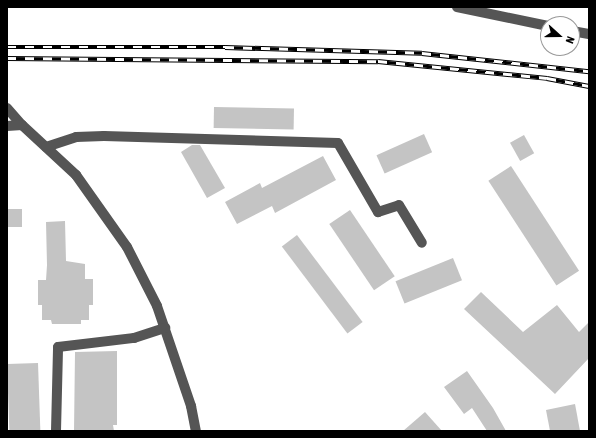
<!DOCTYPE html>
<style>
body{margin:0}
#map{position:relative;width:596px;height:438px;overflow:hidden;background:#fff;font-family:"Asap Condensed",sans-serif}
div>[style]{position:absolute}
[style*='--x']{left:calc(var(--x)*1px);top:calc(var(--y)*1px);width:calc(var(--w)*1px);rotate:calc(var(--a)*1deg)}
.building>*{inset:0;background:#c4c4c4;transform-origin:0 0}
.minor>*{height:10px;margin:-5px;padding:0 5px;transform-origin:5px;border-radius:5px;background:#555}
.rail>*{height:4.5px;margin-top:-2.25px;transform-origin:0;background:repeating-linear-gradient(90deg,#fff 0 9px,#000 0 18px);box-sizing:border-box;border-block:1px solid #000}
span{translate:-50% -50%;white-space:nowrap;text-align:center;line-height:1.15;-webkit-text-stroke:3.5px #fff;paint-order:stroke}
.frame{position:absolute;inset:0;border:8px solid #000;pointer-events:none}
.north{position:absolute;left:540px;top:16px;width:40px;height:40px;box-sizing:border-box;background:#fff;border:1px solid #999;border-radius:50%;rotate:111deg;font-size:11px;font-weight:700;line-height:16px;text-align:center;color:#000}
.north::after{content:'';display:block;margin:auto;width:14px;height:18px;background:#000;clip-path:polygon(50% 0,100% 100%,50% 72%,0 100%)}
</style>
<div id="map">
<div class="building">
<i style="left:214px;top:107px;width:80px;height:21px;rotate:1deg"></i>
<i style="left:424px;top:134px;width:20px;height:52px;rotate:66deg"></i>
<i style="left:524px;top:135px;width:21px;height:16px;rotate:61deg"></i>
<i style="clip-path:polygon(192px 145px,200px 145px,225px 188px,207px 198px,181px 152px)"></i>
<i style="clip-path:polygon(323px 156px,336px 180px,275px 213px,272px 206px,237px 224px,225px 202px,260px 183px,262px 188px)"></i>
<i style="left:511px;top:166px;width:125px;height:27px;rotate:57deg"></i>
<i style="left:7px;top:209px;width:15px;height:18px"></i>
<i style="left:350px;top:210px;width:80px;height:25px;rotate:56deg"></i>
<i style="clip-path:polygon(65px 221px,66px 261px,85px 264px,85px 279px,93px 279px,93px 305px,89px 305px,89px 320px,81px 320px,81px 324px,52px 324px,51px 320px,42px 320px,42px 305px,38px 305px,38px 280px,46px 280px,47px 265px,46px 222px)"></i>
<i style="left:297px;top:235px;width:109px;height:19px;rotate:53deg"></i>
<i style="left:453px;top:258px;width:24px;height:62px;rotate:68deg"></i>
<i style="clip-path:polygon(481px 292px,523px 332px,557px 305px,579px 332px,589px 322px,589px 358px,555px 394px,464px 309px)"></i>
<i style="clip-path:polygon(117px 351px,117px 425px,113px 425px,114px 431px,74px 431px,75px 352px)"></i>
<i style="left:38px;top:363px;width:68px;height:31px;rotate:88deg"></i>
<i style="clip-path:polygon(467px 371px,493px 408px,506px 431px,487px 431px,472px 408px,464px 414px,444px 387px)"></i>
<i style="clip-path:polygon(575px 404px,580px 431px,550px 431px,546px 410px)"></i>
<i style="clip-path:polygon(425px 412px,442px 431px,403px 431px)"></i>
</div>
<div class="minor">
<i style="--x:457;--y:7;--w:93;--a:11.8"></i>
<i style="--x:572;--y:31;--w:17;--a:10"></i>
<i style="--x:7;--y:108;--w:23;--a:49"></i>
<i style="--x:22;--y:125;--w:74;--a:42.8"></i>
<i style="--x:76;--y:175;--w:88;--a:54.7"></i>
<i style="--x:127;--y:247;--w:66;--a:63"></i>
<i style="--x:157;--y:306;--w:106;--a:71.2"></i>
<i style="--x:191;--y:406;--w:25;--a:79"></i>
<i style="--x:7;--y:126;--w:15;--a:-4"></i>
<i style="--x:46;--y:147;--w:32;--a:-18"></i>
<i style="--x:76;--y:137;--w:28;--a:-2"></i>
<i style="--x:104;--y:136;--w:234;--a:1.7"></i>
<i style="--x:338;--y:143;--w:80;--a:59.9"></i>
<i style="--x:378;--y:212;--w:22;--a:-18"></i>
<i style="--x:399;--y:205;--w:44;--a:58.8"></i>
<i style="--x:56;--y:431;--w:84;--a:-88.6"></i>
<i style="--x:58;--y:347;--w:77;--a:-6.8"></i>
<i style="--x:134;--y:338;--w:33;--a:-18"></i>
</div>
<div class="rail">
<i style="--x:7;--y:47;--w:218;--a:0"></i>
<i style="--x:225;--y:47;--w:197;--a:1.7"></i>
<i style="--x:422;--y:53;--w:168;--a:6.2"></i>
<i style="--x:7;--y:58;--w:371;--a:0.5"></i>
<i style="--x:378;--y:61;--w:170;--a:5.7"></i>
<i style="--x:547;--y:78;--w:43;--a:10.8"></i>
</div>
<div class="frame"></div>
<div class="north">N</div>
</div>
